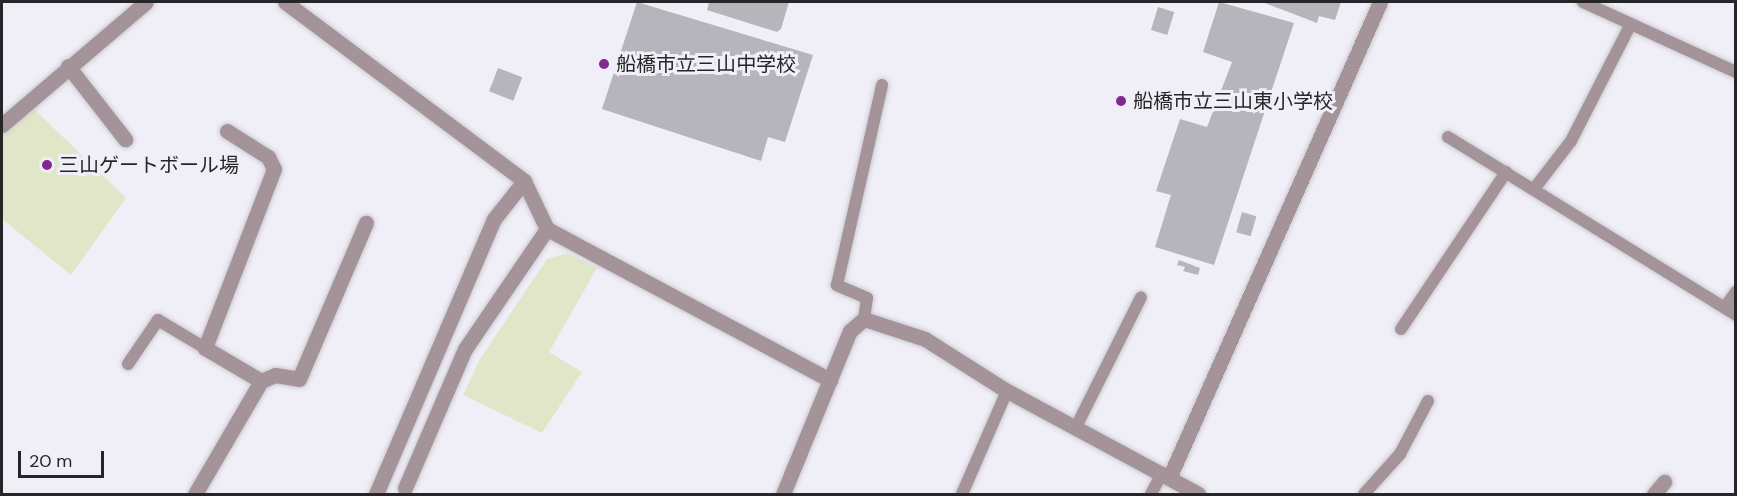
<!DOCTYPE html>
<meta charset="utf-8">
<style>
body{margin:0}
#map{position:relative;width:1737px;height:496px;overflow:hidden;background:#f0eff7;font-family:"DM Sans","Noto Sans JP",sans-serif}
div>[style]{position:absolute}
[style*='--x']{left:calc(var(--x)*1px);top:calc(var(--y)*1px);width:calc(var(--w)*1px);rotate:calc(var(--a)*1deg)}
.green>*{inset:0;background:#e1e6c9}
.building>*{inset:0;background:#b6b5bc;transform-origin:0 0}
.roads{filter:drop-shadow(0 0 2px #cccbd2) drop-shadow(0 0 2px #cccbd2)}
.service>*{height:12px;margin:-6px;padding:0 6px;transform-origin:6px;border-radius:6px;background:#a49499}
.minor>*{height:15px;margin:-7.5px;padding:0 7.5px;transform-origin:7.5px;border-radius:7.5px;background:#a49499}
.dots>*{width:16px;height:16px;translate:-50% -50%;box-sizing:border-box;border:3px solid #f0eff7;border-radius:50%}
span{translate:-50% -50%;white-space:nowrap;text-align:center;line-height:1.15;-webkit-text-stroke:6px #f0eff7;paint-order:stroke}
.poi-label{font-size:20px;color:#262629}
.left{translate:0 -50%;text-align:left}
.frame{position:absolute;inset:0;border:3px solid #262629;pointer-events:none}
.scale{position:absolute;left:18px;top:451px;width:86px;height:27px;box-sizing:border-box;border:3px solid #262629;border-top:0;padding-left:8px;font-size:18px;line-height:21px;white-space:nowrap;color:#262629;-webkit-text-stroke:4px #f0eff7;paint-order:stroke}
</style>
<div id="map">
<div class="green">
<i style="clip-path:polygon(31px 106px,126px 198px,71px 275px,2px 219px,2px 132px)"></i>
<i style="clip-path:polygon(568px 253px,597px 268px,549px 352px,582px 372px,542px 433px,463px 395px,480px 359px,547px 259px)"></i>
</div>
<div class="building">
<i style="clip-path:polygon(637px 2px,813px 55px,785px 142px,768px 137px,761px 161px,602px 109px)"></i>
<i style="clip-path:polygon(709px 2px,789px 2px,781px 29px,777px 32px,707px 10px)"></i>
<i style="clip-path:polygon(1219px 2px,1294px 23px,1214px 265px,1155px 247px,1171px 195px,1156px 191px,1180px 119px,1207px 127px,1232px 62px,1203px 52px)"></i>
<i style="clip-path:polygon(1262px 2px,1341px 2px,1335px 20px,1319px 16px,1317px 23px)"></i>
<i style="left:1158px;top:7px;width:17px;height:24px;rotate:17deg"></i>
<i style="left:498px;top:68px;width:26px;height:25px;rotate:21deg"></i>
<i style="left:1242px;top:212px;width:15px;height:21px;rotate:16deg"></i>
<i style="clip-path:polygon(1179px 260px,1200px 268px,1198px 275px,1183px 271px,1185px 267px,1177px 265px)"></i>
</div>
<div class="roads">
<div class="service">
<i style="--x:1583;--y:2;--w:168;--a:24.6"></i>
<i style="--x:1448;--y:137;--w:339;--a:31.7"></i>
<i style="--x:1534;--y:189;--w:61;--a:-52.4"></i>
<i style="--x:1571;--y:141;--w:131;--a:-62.9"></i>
<i style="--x:1725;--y:307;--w:19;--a:-54"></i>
<i style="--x:864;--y:319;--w:21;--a:-82"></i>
<i style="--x:867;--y:298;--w:33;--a:-157"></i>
<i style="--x:837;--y:285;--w:205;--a:-77.3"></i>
<i style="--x:1401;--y:329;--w:189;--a:-56.2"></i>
<i style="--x:128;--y:364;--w:53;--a:-55.7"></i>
<i style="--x:158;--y:320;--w:55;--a:30.8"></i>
<i style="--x:1076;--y:427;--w:145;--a:-63.4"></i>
<i style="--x:962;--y:494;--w:112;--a:-66.4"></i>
<i style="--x:1151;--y:494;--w:24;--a:-62"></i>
<i style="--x:1364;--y:494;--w:54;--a:-48"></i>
<i style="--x:1400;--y:454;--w:60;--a:-62.2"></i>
</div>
<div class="minor">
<i style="--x:285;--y:2;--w:299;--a:36.8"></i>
<i style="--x:524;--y:181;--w:53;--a:64.4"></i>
<i style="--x:547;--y:229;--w:321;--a:28.1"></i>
<i style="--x:68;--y:66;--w:93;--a:52"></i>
<i style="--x:2;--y:125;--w:189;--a:-40.5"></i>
<i style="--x:227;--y:131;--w:49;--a:32.4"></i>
<i style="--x:268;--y:157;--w:13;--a:63"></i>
<i style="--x:274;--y:169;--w:192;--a:111.1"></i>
<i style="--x:205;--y:348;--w:65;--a:30.5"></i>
<i style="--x:1170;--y:476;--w:518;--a:-66.1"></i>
<i style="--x:405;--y:488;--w:151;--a:-66.7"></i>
<i style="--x:465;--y:349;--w:145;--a:-55.7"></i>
<i style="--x:195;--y:494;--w:131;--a:-59.7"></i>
<i style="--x:261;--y:381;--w:15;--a:-23"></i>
<i style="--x:275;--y:375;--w:24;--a:9"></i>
<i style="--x:299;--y:379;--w:170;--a:-66.8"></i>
<i style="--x:376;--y:494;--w:299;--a:-66.8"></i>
<i style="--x:494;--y:219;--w:48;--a:-51.7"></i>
<i style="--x:783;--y:494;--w:176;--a:-67.7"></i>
<i style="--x:850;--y:331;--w:18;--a:-41"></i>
<i style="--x:864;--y:319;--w:64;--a:18.2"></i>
<i style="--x:925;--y:339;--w:97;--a:32.4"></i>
<i style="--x:1007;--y:391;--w:217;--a:28.3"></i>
<i style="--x:1654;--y:494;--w:16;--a:-50"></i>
</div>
</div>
<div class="dots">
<i style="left:604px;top:64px;background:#842792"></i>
<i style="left:1121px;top:101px;background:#842792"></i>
<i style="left:47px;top:165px;background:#842792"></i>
</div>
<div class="poi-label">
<span class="left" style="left:616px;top:64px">船橋市立三山中学校</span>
<span class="left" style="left:1133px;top:101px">船橋市立三山東小学校</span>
<span class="left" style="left:59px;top:165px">三山ゲートボール場</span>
</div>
<div class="frame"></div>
<div class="scale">20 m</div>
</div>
